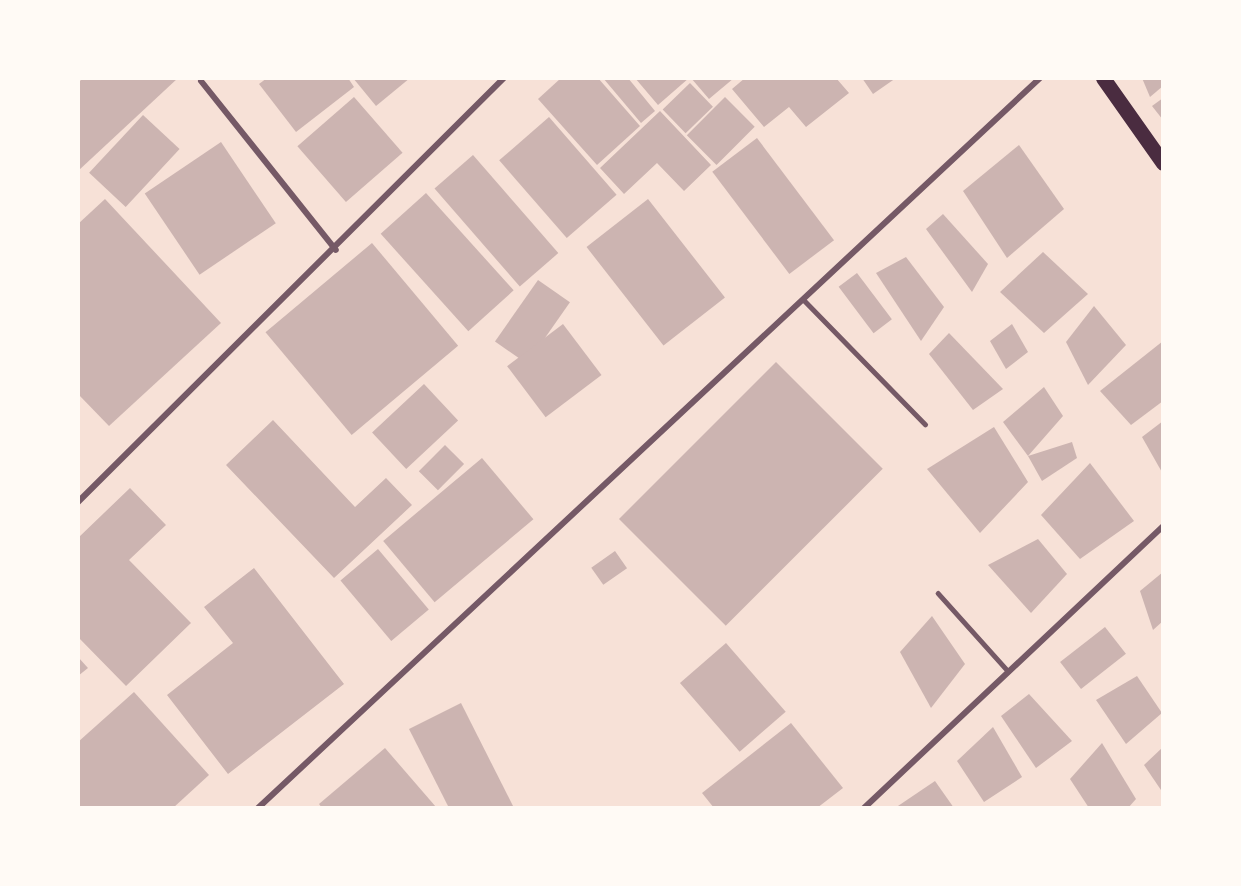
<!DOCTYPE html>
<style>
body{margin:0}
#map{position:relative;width:1241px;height:886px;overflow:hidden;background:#f7e1d7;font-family:"Varela Round",sans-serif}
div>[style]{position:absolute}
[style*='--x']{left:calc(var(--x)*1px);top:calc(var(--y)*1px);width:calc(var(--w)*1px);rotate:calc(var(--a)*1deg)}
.building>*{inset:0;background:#ccb4b1;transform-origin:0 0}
.service>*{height:4.5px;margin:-2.25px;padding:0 2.25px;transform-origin:2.25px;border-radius:2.25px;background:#755966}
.minor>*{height:6px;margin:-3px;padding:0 3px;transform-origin:3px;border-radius:3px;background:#755966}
.primary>*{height:15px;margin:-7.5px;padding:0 7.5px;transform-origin:7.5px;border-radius:7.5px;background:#4a2c40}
span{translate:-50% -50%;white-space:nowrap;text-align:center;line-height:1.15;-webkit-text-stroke:4.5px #fffaf5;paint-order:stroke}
.frame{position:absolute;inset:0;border:80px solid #fffaf5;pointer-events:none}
</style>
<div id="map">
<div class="building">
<i style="clip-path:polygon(83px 78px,178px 78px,78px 171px,78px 83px)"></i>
<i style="clip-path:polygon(267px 78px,348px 78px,354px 87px,296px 132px,259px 84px)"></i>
<i style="clip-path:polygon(353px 78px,410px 78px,376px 106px)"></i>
<i style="clip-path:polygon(561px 78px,598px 78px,640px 126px,597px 165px,538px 99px)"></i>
<i style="clip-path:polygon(603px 78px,628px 78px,655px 111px,641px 123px)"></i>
<i style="clip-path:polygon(635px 78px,689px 78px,658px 105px)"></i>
<i style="clip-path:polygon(691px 78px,734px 78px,709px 99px)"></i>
<i style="clip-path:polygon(745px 78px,836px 78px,849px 93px,806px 127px,789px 107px,764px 127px,732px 89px)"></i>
<i style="clip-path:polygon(862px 78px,896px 78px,873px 94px)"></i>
<i style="clip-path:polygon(1142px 78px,1163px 78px,1163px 86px,1150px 97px)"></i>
<i style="left:690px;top:83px;width:33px;height:38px;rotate:46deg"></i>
<i style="left:354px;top:97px;width:74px;height:75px;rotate:49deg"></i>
<i style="left:725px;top:97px;width:42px;height:54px;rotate:45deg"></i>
<i style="clip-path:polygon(1163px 98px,1163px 120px,1152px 106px)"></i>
<i style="clip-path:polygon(660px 111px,711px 165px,684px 191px,657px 163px,624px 194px,600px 168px)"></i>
<i style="left:143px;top:115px;width:50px;height:79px;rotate:43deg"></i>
<i style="left:549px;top:117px;width:103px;height:66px;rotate:49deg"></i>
<i style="left:757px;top:138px;width:128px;height:56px;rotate:53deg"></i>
<i style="left:221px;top:142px;width:98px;height:92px;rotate:56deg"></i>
<i style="clip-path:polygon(1019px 145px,1064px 209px,1007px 258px,963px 191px)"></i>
<i style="left:473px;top:155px;width:130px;height:51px;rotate:49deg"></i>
<i style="left:426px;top:193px;width:131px;height:61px;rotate:48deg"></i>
<i style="clip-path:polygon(105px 199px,221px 323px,109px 426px,78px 394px,78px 224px)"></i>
<i style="left:648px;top:199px;width:125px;height:78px;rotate:52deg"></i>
<i style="clip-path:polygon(943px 214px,988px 264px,972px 292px,926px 229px)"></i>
<i style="left:372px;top:243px;width:134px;height:139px;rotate:50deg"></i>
<i style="clip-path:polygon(1043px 252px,1088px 294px,1044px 333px,1000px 292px)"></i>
<i style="clip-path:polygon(906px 257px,944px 307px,921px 341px,876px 273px)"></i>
<i style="left:857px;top:273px;width:58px;height:23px;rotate:53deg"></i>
<i style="left:538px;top:280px;width:39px;height:75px;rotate:35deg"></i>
<i style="clip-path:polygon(1094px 306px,1126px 345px,1088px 385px,1066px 342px)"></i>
<i style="left:563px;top:324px;width:64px;height:70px;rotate:53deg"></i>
<i style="clip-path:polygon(1012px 324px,1028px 352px,1006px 369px,990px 341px)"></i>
<i style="clip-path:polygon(949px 333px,1003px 389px,973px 410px,929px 354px)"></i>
<i style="clip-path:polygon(1163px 341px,1163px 401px,1131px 425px,1100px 391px)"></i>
<i style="left:776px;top:362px;width:151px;height:222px;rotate:45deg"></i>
<i style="left:424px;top:384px;width:50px;height:71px;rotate:47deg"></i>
<i style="clip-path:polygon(1044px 387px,1063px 416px,1028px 456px,1003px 422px)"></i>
<i style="clip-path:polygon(273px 420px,355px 507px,386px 478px,412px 505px,334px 578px,226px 465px)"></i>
<i style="clip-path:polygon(1163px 421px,1163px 474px,1142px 437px)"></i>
<i style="clip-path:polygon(994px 427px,1028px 482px,980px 533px,927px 469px)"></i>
<i style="clip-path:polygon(1072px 442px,1077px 458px,1042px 481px,1028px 456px)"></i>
<i style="left:445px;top:445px;width:27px;height:37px;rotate:45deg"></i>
<i style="left:482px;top:458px;width:80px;height:129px;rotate:50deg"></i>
<i style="clip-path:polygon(1090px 463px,1134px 521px,1080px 559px,1041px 515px)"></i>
<i style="clip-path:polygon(130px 488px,166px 525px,129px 560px,191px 623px,126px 686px,78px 637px,78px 538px)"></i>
<i style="clip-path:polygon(1038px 539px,1067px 574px,1031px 613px,988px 565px)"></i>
<i style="left:378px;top:549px;width:79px;height:49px;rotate:50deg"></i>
<i style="left:615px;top:551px;width:21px;height:29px;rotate:55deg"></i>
<i style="clip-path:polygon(254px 568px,344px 684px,228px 774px,167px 695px,233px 643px,204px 607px)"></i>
<i style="clip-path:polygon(1163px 572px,1163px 621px,1153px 630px,1140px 591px)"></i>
<i style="clip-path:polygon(932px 616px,965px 664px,931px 708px,900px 652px)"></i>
<i style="left:1105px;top:627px;width:34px;height:57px;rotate:52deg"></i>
<i style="left:726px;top:643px;width:91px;height:61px;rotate:49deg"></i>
<i style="clip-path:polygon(78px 657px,88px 668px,78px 676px)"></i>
<i style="clip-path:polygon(1137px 676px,1162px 713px,1126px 744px,1096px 700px)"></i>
<i style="clip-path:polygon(134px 692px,209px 775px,173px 808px,78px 808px,78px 742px)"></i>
<i style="clip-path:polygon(1029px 694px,1072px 741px,1036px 768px,1001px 716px)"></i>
<i style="clip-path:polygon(461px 703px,514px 808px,449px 808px,409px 729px)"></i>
<i style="clip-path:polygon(791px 723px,843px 788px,817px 808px,714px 808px,702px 793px)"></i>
<i style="clip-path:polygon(993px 727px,1022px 777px,984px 802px,957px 761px)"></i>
<i style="clip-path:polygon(1102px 743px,1136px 799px,1128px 808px,1089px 808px,1070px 779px)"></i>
<i style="clip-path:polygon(1163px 747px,1163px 793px,1144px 765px)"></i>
<i style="clip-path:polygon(385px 748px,436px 807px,322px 808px,319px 804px)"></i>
<i style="clip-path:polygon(935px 781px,954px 808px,895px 808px)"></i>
</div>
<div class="service">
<i style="--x:803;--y:299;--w:175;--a:45.7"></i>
<i style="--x:938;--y:593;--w:105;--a:48.1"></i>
</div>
<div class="minor">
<i style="--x:201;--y:81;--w:216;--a:51.4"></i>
<i style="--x:78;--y:502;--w:601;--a:-44.87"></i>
<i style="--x:258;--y:808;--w:1070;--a:-43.03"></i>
<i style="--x:864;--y:808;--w:411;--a:-43.3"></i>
</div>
<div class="primary">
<i style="--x:1103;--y:78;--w:104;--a:54.8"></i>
</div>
<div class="frame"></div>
</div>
